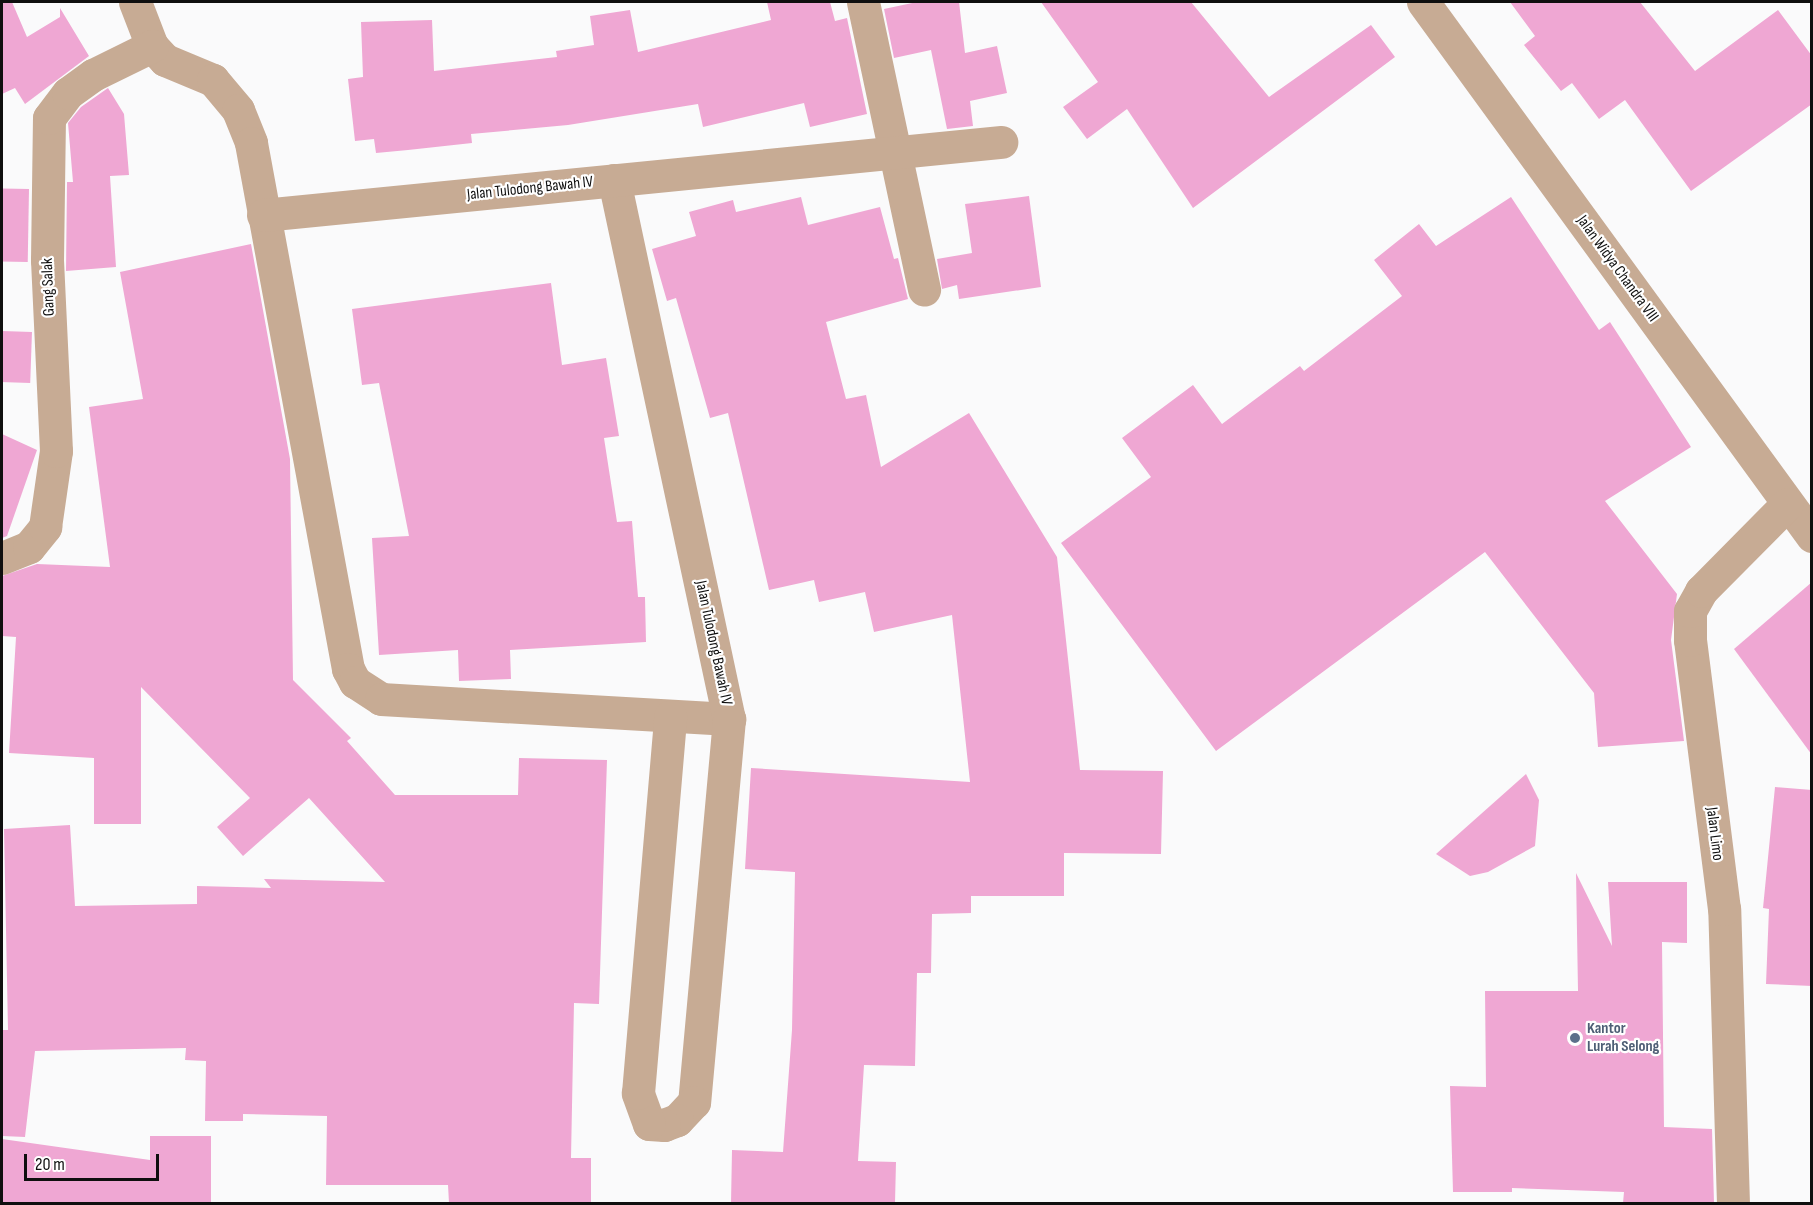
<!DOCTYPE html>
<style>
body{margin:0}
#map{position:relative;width:1813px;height:1205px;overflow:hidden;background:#fafafb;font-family:"Sofia Sans Condensed",sans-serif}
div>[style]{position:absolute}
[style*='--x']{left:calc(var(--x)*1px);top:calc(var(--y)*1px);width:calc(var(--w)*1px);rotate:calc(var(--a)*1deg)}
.building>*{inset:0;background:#efa7d3;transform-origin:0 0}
.minor>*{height:33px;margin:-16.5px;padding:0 16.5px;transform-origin:16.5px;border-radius:16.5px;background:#c7ab94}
.dots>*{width:16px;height:16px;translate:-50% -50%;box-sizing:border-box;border:3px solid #fff;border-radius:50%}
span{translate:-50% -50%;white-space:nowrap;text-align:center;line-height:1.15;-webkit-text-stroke:4.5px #fff;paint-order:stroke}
.street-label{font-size:16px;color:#0f0f0f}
.service-label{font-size:16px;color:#4e5e75;font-weight:700}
.left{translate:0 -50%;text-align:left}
.frame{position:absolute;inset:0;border:3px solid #0f0f0f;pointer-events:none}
.scale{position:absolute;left:24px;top:1154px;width:135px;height:27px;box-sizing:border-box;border:3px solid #0f0f0f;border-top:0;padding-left:8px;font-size:18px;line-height:21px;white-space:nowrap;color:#0f0f0f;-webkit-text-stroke:4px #fff;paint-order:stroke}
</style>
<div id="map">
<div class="building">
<i style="clip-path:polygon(2px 2px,12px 2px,27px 37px,60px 17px,60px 8px,89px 56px,25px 104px,15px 88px,2px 94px)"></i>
<i style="clip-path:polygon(767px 2px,830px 2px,835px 21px,847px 18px,867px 114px,810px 127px,804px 103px,703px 127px,698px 104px,568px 125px,471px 134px,472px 143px,408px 150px,376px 153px,374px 139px,355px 141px,348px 79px,363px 77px,361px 22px,432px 20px,434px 71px,557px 57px,556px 51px,594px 45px,590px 16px,630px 10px,638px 52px,771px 20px)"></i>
<i style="clip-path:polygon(917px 2px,959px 2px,965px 53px,997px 46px,1007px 93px,970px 101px,973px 126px,947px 129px,931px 50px,894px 58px,884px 9px)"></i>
<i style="clip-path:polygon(1041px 2px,1191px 2px,1269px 97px,1371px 25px,1395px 57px,1193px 208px,1127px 109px,1087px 139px,1063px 107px,1098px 82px)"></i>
<i style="clip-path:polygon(1510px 2px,1640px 2px,1695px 71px,1778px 10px,1812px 56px,1812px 104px,1691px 191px,1625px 100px,1599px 119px,1572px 83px,1561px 91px,1524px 45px,1535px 36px)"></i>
<i style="clip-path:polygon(108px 88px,124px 114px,129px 175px,110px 176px,116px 267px,66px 271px,67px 182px,73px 182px,68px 123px,81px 107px)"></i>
<i style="left:29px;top:189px;width:73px;height:27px;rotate:91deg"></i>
<i style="clip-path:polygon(1029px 196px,1041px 287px,959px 299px,957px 285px,942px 289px,937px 259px,972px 253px,965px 204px)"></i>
<i style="clip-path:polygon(801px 197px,808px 225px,880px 207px,894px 259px,898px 258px,908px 299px,826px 322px,846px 399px,866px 395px,881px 467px,969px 413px,1057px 557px,1080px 770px,1163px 771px,1161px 854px,1064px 853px,1064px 896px,971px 896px,971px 913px,932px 914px,931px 973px,917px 973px,915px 1066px,864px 1065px,858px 1161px,896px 1162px,895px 1203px,731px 1203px,732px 1150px,783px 1152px,792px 1030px,795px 872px,745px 869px,751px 768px,970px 782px,952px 615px,874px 632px,865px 592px,819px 602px,814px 580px,769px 590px,728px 413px,710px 418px,676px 298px,667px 301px,652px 249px,696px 236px,689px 212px,733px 200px,736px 212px)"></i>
<i style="clip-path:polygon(1511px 197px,1599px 330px,1610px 322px,1691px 447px,1605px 501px,1677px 594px,1671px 640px,1684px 741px,1598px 747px,1594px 693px,1485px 552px,1216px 751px,1061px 543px,1151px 477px,1122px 438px,1193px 385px,1222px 424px,1300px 366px,1304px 371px,1402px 296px,1374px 260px,1419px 224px,1436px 246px)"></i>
<i style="clip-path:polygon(251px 244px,290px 459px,293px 680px,351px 738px,347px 741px,395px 795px,518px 795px,519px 758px,607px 760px,599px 1004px,574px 1003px,571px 1158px,591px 1158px,591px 1203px,449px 1203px,448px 1185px,326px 1185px,327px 1116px,243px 1114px,243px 1121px,205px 1121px,206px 1061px,185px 1060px,186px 1048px,35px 1051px,25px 1137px,2px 1136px,2px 1030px,8px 1030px,4px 829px,70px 825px,75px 906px,197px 904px,197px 886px,271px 888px,264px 879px,385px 882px,309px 798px,243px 856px,217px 827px,250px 798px,141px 687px,141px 824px,94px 824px,94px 758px,9px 753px,16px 637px,2px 636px,2px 576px,37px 564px,110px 567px,89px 407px,143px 399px,120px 272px)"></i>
<i style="clip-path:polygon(551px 283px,562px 365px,606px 358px,619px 436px,604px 438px,617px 522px,632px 521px,638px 597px,645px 597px,646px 642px,510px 650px,511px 679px,459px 681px,458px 650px,379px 655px,372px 538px,409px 536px,379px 383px,362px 385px,352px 309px)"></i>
<i style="left:2px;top:331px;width:30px;height:51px;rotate:2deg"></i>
<i style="clip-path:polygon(2px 434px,37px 450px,7px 536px,2px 538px)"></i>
<i style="clip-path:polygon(1812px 582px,1812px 755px,1734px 649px)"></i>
<i style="clip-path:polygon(1526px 774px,1539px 800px,1535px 846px,1488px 872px,1470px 876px,1436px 854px)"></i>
<i style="clip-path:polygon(1775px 787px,1812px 790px,1812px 986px,1766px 984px,1769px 909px,1763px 908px)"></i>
<i style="clip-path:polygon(1576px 873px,1612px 946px,1608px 882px,1687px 882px,1687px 943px,1662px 942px,1664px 1127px,1712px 1129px,1714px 1203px,1623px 1203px,1624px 1192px,1512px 1188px,1512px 1192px,1453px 1192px,1450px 1086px,1486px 1087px,1485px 991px,1578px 991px)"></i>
<i style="clip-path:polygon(150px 1136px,211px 1136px,211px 1203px,2px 1203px,2px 1139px,150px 1160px)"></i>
</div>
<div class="minor">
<i style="--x:135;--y:2;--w:47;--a:68.9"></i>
<i style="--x:152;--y:46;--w:19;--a:47"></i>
<i style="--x:165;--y:60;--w:52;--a:22.6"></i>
<i style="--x:213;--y:80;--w:39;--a:50"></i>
<i style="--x:238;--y:110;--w:35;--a:68"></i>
<i style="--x:251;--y:143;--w:535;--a:79.55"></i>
<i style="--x:348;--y:669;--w:15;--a:62"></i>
<i style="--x:355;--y:682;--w:31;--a:33"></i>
<i style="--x:381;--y:699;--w:349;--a:3.3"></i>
<i style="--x:863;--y:2;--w:294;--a:78"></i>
<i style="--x:1423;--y:2;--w:661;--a:53.93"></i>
<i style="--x:614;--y:180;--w:551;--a:77.96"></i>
<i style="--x:729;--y:719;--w:385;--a:95.2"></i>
<i style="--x:694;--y:1102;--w:25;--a:133"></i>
<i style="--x:677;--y:1120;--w:14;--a:159"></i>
<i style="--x:664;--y:1125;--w:15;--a:-176"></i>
<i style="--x:649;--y:1124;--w:33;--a:-110"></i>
<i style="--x:638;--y:1093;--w:378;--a:-85.1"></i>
<i style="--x:263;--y:215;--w:742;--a:-5.65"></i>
<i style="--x:2;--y:558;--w:29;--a:-22"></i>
<i style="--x:29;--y:547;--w:26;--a:-51"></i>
<i style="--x:45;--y:527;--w:77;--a:-81.8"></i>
<i style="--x:56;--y:451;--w:191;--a:-92.7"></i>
<i style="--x:47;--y:260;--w:142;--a:-89.2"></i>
<i style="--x:49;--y:118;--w:31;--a:-53"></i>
<i style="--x:68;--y:93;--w:31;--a:-36"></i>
<i style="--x:93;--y:75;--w:66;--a:-26.2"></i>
<i style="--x:1733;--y:1204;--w:295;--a:-91.7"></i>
<i style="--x:1724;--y:909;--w:271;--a:-97.2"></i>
<i style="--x:1690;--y:640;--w:29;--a:-90"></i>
<i style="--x:1690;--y:611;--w:23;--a:-61"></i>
<i style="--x:1701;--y:591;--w:122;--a:-45.3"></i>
</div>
<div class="dots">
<i style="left:1575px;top:1038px;background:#5c6f8a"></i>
</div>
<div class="street-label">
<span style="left:530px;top:189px;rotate:-6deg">Jalan Tulodong Bawah IV</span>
<span style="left:1617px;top:269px;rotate:54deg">Jalan Widya Chandra VIII</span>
<span style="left:49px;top:287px;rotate:-92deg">Gang Salak</span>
<span style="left:713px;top:643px;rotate:78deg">Jalan Tulodong Bawah IV</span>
<span style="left:1714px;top:834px;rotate:83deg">Jalan Limo</span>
</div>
<div class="service-label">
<span class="left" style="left:1587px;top:1038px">Kantor<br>Lurah Selong</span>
</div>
<div class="frame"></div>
<div class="scale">20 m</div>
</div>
